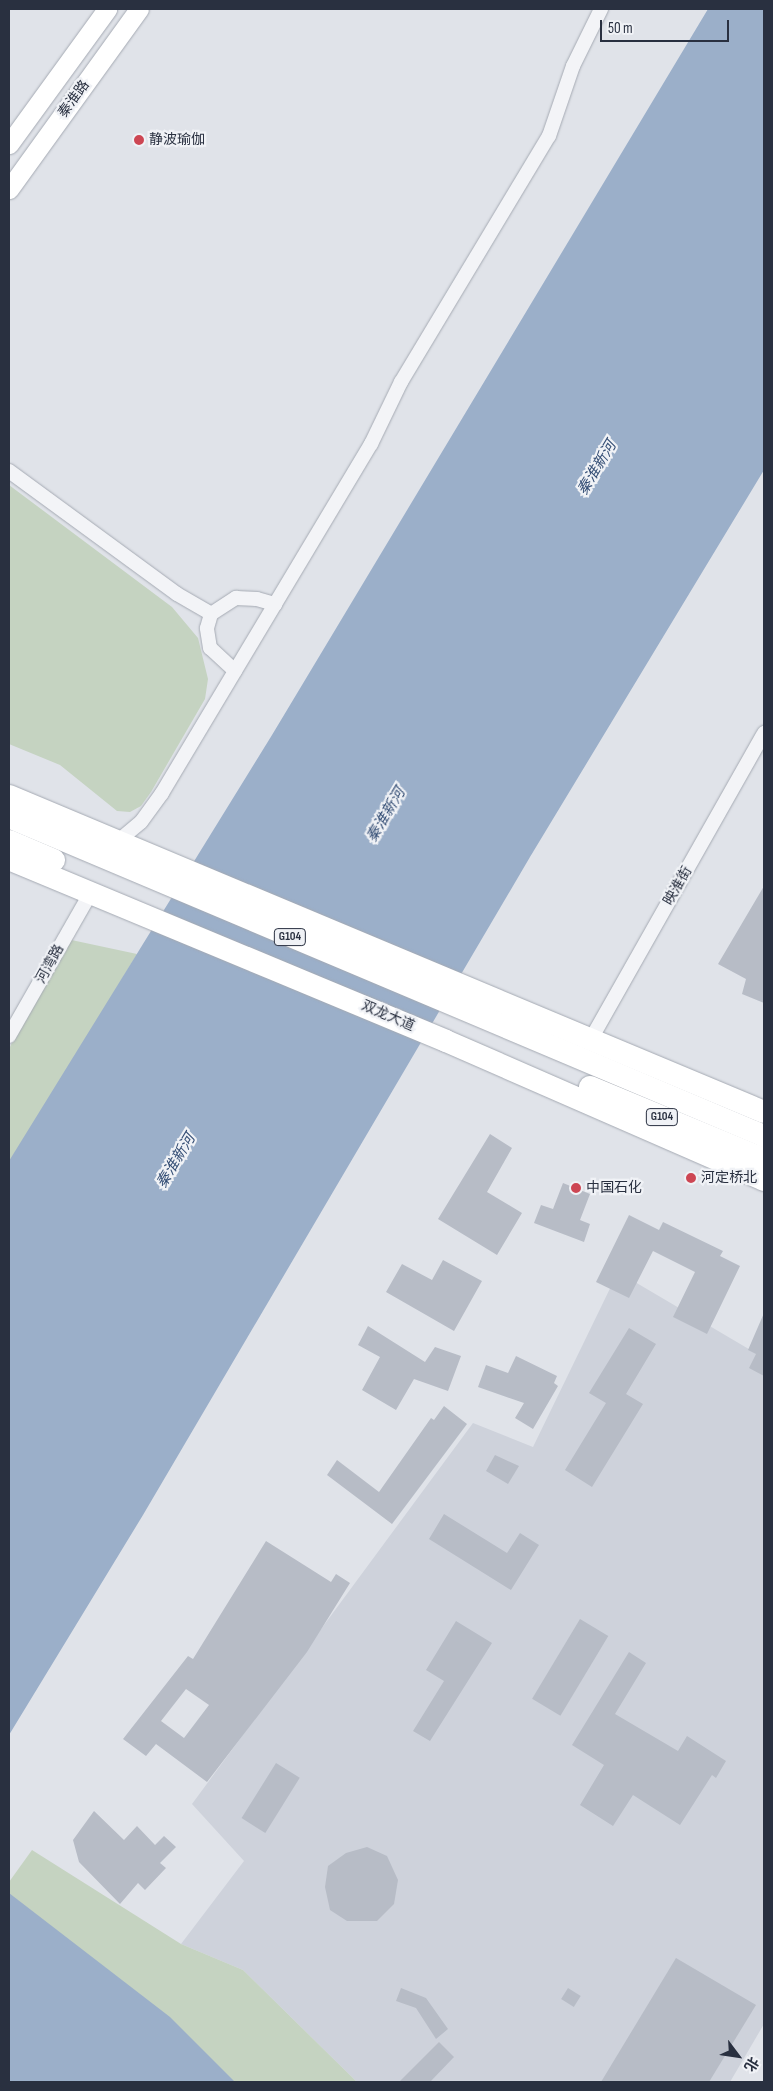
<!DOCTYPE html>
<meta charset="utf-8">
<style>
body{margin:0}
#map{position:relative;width:773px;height:2091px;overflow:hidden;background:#e0e3e9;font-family:"Sofia Sans Condensed","Noto Sans SC",sans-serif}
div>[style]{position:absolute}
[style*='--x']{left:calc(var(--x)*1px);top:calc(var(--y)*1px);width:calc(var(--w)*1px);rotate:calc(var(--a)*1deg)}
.built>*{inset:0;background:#ced2db}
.green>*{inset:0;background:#c5d3c1}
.water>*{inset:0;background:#9bafc9}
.building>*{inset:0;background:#b7bcc6;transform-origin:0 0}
.roads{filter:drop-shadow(0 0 1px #a5aab3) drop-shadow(0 0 1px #a5aab3)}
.minor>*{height:14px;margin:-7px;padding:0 7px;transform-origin:7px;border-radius:7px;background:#f3f4f7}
.secondary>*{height:19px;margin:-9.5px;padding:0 9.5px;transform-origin:9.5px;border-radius:9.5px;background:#fff}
.trunk>*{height:22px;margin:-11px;padding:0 11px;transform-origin:11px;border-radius:11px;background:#fff}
.dots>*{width:14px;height:14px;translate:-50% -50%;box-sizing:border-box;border:2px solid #f0f2f6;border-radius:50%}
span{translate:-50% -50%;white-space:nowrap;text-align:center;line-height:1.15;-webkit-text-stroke:4.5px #f0f2f6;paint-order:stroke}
.shield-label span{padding:1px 4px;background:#f0f2f6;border:1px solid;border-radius:4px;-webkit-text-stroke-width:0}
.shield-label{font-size:12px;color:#293040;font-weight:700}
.street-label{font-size:14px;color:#293040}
.poi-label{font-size:14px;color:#293040}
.left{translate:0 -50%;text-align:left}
.water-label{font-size:15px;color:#334d74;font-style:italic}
.frame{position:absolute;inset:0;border:10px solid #293040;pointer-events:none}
.north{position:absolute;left:713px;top:2031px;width:50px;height:50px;-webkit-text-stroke:4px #f0f2f6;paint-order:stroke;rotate:121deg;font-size:14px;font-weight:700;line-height:20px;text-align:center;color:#293040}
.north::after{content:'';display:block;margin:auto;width:18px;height:22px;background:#293040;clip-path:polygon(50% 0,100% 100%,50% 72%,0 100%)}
.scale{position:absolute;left:600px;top:20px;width:129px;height:22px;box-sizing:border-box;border:2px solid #293040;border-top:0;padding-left:6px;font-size:15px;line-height:18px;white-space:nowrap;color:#293040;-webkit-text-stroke:4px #f0f2f6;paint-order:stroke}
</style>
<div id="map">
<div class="built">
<i style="clip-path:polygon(618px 1272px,764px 1358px,764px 2024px,730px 2082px,357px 2082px,243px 1970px,181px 1944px,244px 1861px,192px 1804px,473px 1423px,533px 1447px)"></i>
</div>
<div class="green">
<i style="clip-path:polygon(9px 485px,172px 607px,198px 638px,208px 679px,205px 699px,151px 792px,141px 806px,130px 812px,117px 811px,60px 765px,9px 744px)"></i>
<i style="clip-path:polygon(62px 938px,137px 954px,9px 1167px,9px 1049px)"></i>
<i style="clip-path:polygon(32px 1850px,181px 1944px,243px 1970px,357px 2082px,9px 2082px,9px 1882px)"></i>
</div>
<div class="water">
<i style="clip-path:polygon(708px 9px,764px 9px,764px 470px,530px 857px,143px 1515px,9px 1735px,9px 1161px,272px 735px)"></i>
<i style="clip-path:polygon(9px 1893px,170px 2017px,235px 2082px,9px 2082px)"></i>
</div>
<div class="building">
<i style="clip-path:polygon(764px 886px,764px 1003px,742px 994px,746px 979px,718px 964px)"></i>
<i style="clip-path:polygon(490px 1134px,512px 1148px,487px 1192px,522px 1213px,497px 1255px,438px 1219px)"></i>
<i style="clip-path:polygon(563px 1183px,590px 1194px,580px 1220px,590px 1224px,584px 1242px,534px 1223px,541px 1205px,553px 1209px)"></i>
<i style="clip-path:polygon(629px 1215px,659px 1230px,663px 1222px,723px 1251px,720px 1256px,740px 1266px,707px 1334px,673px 1317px,695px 1272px,653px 1251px,629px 1298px,596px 1282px)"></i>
<i style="clip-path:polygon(443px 1260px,482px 1281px,454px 1331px,386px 1292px,402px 1264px,432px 1280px)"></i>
<i style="clip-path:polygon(764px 1313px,764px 1376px,749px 1368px,756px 1354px,748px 1350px)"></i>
<i style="clip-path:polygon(368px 1326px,425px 1362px,435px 1347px,461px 1356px,448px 1391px,414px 1379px,396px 1410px,362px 1390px,380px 1357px,358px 1345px)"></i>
<i style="clip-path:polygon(629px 1328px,656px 1344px,626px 1394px,643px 1404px,592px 1487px,565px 1470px,606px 1403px,589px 1393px)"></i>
<i style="clip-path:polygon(516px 1356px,557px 1376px,554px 1383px,558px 1386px,533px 1429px,515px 1418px,524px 1403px,478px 1387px,486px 1365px,508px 1373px)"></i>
<i style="clip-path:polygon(444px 1406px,467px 1424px,392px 1524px,327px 1475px,337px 1460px,379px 1492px,431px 1418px,434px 1420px)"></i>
<i style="clip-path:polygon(495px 1455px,519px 1466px,508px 1484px,486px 1471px)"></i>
<i style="clip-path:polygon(444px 1514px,507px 1553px,520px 1533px,539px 1545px,511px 1590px,429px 1539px)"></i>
<i style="clip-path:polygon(evenodd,266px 1541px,331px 1582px,336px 1574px,350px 1583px,307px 1652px,207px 1782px,156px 1744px,146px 1756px,123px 1739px,188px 1656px,193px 1659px,266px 1541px,186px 1689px,209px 1705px,184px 1738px,161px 1721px,186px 1689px)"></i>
<i style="left:580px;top:1619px;width:33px;height:93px;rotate:31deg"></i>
<i style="clip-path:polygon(456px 1621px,492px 1643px,430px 1741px,413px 1731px,444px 1681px,426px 1670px)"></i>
<i style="clip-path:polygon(629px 1652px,646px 1663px,615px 1714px,678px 1751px,687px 1736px,726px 1761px,716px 1778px,712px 1775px,680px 1825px,633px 1795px,613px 1826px,580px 1805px,604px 1765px,572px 1745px)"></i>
<i style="left:276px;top:1763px;width:28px;height:65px;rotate:32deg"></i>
<i style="clip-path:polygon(94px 1811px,124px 1840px,137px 1826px,155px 1845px,164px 1836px,176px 1847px,160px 1863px,166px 1868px,145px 1890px,138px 1883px,120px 1904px,79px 1862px,73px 1840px)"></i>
<i style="clip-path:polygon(367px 1847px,387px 1856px,398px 1880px,394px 1904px,377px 1921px,347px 1921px,330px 1910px,325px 1887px,328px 1866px,346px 1853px)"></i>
<i style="clip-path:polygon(676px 1958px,756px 2005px,709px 2082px,601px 2082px)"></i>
<i style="clip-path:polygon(401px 1988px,426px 1998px,448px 2029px,436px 2039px,416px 2008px,396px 2001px)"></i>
<i style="left:568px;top:1988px;width:15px;height:13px;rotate:32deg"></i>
<i style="clip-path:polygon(439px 2042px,454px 2057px,430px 2082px,399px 2082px)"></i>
</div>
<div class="roads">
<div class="minor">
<i style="--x:9;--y:471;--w:208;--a:36.2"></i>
<i style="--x:177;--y:594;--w:39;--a:30"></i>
<i style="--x:235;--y:671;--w:34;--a:-137"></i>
<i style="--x:210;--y:648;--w:20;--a:-99"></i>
<i style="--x:207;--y:628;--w:15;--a:-74"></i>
<i style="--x:211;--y:614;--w:30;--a:-33"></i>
<i style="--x:236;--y:598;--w:21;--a:3"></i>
<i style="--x:257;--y:599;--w:19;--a:16"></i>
<i style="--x:117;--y:842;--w:31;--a:-40"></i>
<i style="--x:141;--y:822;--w:36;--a:-54"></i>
<i style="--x:162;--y:793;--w:407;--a:-59.1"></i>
<i style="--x:371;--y:444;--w:69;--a:-64.2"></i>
<i style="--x:401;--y:382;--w:287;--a:-59"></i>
<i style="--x:549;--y:136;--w:74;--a:-71.1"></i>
<i style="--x:573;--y:66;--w:64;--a:-63.8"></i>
<i style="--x:9;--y:1036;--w:166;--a:-60.3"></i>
<i style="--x:591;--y:1039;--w:352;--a:-60.5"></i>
</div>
<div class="secondary">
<i style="--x:9;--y:144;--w:167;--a:-54"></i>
<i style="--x:9;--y:189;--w:222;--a:-54.2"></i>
</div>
<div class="trunk">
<i style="--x:9;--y:796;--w:818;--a:22.71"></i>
<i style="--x:9;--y:817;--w:820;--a:22.9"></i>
<i style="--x:9;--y:841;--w:49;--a:22.9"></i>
<i style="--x:9;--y:859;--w:473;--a:22.6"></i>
<i style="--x:446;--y:1041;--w:347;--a:23.6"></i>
<i style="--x:590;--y:1087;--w:188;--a:22.5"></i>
</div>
</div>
<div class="dots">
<i style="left:139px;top:140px;background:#cd4653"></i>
<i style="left:691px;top:1178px;background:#cd4653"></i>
<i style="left:576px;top:1188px;background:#cd4653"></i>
</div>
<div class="shield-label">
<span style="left:290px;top:937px">G104</span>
<span style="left:662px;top:1117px">G104</span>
</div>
<div class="street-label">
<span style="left:74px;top:99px;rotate:-54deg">秦淮路</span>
<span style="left:678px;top:886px;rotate:-60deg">映淮街</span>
<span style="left:50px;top:964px;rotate:-61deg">河湾路</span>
<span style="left:388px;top:1016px;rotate:23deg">双龙大道</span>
</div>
<div class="poi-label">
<span class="left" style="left:149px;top:140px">静波瑜伽</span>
<span class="left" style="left:701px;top:1178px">河定桥北</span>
<span class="left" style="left:586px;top:1188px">中国石化</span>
</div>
<div class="water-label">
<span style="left:597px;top:468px;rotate:-59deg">秦淮新河</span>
<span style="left:386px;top:815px;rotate:-59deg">秦淮新河</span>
<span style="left:176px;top:1161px;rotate:-59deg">秦淮新河</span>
</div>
<div class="frame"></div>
<div class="north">北</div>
<div class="scale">50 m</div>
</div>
